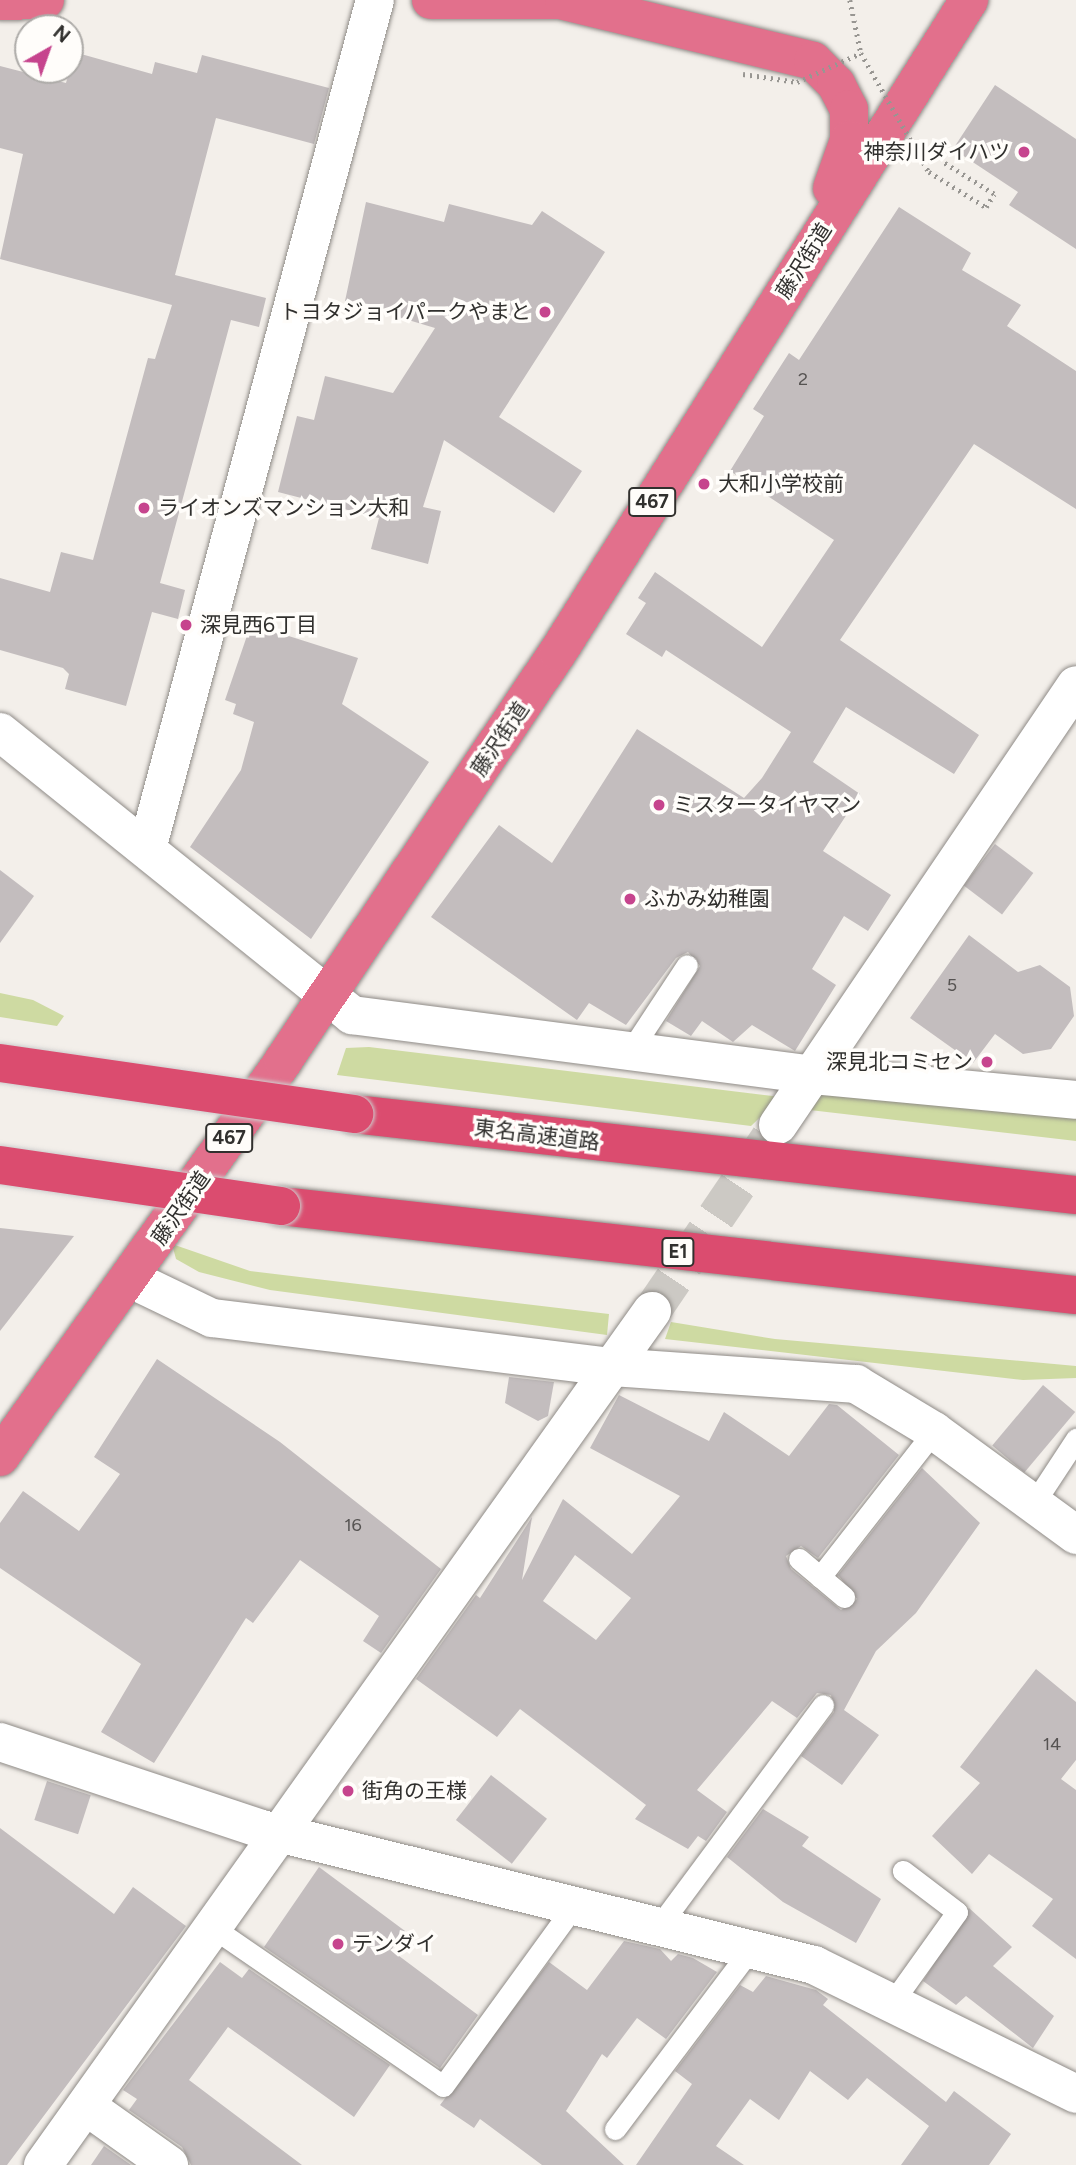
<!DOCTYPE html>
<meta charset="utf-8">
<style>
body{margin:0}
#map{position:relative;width:1076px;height:2165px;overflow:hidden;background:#f3efea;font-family:Figtree,"Noto Sans JP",sans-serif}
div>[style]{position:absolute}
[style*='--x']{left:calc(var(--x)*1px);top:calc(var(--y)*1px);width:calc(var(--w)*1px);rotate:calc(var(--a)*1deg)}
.green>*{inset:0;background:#cedaa2}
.building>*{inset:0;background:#c3bdbe;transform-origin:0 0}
.minor-tunnel>*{height:38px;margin-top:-19px;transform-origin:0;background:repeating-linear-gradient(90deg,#ccc9c4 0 38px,transparent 0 57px)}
.path>*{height:4.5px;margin-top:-2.25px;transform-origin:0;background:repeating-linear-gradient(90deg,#989692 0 2px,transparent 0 7px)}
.roads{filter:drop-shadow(0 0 2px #8f8b87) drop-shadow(0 0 2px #8f8b87)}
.service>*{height:21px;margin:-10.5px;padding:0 10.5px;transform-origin:10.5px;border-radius:10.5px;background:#fff}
.minor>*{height:38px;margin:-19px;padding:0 19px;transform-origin:19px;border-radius:19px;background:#fff}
.trunk>*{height:38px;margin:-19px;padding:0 19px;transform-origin:19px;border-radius:19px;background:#e2708c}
.motorway>*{height:38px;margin:-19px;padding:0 19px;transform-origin:19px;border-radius:19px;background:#db4c6f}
.path-bridge>*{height:4.5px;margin-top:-2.25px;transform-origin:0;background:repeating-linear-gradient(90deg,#989692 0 2px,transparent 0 7px)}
.bridges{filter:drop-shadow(0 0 2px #cecdcd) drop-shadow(0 0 2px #cecdcd)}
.motorway-bridge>*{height:38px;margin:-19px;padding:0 19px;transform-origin:19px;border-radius:19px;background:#db4c6f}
.dots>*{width:19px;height:19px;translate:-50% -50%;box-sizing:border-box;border:4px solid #fffdfa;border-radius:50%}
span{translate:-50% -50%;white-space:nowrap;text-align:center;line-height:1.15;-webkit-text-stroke:7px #fffdfa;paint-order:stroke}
.number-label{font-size:18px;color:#565352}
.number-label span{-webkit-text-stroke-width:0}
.shield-label span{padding:2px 5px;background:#fffdfa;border:2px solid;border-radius:5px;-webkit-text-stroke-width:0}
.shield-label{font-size:19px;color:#31302e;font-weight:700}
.poi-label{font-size:21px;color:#31302e}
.right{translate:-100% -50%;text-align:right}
.left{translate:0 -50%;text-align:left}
.street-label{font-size:21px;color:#31302e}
.north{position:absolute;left:14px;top:14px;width:70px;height:70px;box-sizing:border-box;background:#fffdfa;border:2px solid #adaba8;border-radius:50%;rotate:40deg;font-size:19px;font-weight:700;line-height:28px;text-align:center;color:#31302e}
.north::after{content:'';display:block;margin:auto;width:24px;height:32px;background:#c6448d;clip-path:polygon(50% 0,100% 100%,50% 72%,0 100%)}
</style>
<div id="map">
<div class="green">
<i style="clip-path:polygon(0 993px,33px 1000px,64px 1016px,57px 1026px,0 1017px)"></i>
<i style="clip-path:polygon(369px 1047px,781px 1097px,751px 1126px,337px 1075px,346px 1048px)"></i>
<i style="clip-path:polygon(830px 1087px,1076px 1102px,1076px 1141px,801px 1109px)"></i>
<i style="clip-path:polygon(172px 1244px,250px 1271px,609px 1314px,607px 1335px,270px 1290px,199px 1272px,176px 1259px)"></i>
<i style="clip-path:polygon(671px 1322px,775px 1339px,1076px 1366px,1076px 1378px,1023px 1380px,665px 1339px)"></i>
</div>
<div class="building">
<i style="clip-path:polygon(74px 52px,152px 74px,155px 62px,197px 73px,202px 55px,329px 88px,314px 144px,216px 118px,175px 275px,266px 298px,259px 327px,231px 320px,160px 583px,185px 590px,178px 619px,152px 612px,126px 706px,65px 689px,69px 674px,63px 668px,0 650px,0 578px,50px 592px,61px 552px,93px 560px,148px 358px,155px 359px,172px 305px,0 259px,23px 154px,0 148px,0 66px,66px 83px)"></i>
<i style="clip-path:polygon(995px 85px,1076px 139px,1076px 249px,1009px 205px,1018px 192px,953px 149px)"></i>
<i style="clip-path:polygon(366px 202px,444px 222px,449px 204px,532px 225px,542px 211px,605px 252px,499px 417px,582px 471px,554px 513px,444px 440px,423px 507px,441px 511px,428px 564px,371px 549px,379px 518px,278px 492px,297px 416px,314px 420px,325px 376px,393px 393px,435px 328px,345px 301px)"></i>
<i style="clip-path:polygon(899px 207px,971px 253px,962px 270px,1021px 305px,1007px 326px,1076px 371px,1076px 509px,974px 444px,840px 640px,979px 735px,954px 774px,846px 707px,813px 762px,860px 794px,823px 851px,891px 895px,868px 931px,844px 916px,812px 969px,836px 985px,795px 1051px,752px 1025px,733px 1042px,702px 1021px,691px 1036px,666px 1021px,700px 966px,688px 952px,676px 958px,626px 1025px,589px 1003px,577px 1020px,431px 917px,499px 825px,552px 863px,637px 729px,744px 798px,762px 778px,791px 732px,666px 650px,662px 657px,626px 634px,646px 603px,638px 598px,655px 572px,762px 647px,834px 540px,730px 471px,764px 416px,753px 409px,789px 353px,799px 360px)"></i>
<i style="clip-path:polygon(251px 624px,358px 658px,342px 704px,429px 762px,311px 939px,190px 847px,241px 770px,254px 722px,233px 714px,236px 704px,225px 700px)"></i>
<i style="left:995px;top:844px;width:48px;height:52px;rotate:37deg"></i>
<i style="clip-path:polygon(0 870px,34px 896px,0 943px)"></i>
<i style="clip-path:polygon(969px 935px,1018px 972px,1040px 965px,1070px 987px,1074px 1016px,1051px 1049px,1023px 1054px,995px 1034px,973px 1063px,910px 1018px)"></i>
<i style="clip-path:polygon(0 1228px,74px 1236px,0 1331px)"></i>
<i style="clip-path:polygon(157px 1359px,280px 1442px,441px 1569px,381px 1653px,363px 1641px,379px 1616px,300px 1560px,253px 1623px,246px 1618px,154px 1763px,101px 1732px,141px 1664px,0 1568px,0 1523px,23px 1491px,79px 1531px,120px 1474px,94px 1457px)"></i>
<i style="clip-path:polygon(509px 1377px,554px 1382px,548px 1416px,538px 1421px,505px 1403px)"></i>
<i style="left:1043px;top:1385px;width:42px;height:79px;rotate:40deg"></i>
<i style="clip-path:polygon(evenodd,619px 1395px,709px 1441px,724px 1412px,789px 1456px,829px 1404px,837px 1405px,899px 1455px,818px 1558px,801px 1546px,786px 1556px,791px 1569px,841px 1610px,857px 1599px,838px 1575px,922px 1468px,980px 1523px,916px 1613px,876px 1651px,844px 1710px,879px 1735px,842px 1785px,801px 1756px,834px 1712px,831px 1695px,817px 1693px,797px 1718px,772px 1701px,697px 1790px,727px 1812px,706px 1841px,698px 1836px,688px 1849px,635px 1819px,646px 1805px,520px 1709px,497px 1737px,416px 1679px,476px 1595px,480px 1598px,532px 1517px,522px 1580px,563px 1499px,632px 1554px,680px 1496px,590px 1448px,619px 1395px,575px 1555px,631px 1598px,596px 1640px,543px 1601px,575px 1555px)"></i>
<i style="clip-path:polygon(1036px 1669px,1076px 1702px,1076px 1760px,1061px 1779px,1076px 1790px,1076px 1959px,1032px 1926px,1053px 1899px,989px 1854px,972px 1874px,932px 1836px,980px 1783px,960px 1767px)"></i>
<i style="left:491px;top:1775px;width:71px;height:57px;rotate:38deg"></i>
<i style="left:47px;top:1781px;width:46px;height:41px;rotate:18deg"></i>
<i style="clip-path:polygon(763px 1809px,809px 1837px,802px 1846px,881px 1899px,856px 1943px,783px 1902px,727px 1857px)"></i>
<i style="clip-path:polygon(0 1828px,114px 1914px,133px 1887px,186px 1926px,7px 2165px,0 2165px)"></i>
<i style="clip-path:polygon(319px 1867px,405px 1931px,391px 1950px,478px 2015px,440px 2068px,264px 1947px)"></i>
<i style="clip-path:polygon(969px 1908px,1012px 1947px,993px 1966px,1054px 2016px,1033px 2048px,966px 1996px,956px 2005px,923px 1981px)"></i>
<i style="clip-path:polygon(624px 1941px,660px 1949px,671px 1961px,678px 1954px,693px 1958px,717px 1972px,666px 2039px,637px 2018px,607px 2058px,602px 2054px,566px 2111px,624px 2165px,542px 2165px,480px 2119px,474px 2128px,440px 2105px,549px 1962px,587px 1990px)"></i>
<i style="clip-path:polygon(220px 1962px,242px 1978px,249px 1969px,390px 2065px,354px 2117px,228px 2027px,189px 2080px,302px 2165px,191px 2165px,182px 2147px,129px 2110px,137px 2099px,123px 2090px)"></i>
<i style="clip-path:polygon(766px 1976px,816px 1990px,828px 1999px,823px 2005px,946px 2102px,954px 2091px,1011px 2134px,989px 2165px,901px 2165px,929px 2126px,867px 2078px,848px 2100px,810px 2071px,779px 2120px,750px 2099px,716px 2146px,744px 2165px,636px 2165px,692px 2084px,675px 2071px,740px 1985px,753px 1992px)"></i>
<i style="clip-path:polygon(104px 2146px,131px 2165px,91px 2165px)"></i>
</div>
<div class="minor-tunnel">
<i style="--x:652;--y:1311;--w:215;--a:-55.8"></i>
</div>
<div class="path">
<i style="--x:929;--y:172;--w:67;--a:31.6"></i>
<i style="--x:986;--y:207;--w:15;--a:-58"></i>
<i style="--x:994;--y:194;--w:59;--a:-148.2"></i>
</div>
<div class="roads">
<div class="service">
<i style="--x:629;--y:1053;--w:105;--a:-56.6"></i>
<i style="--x:1034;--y:1503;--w:77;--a:-56.7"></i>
<i style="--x:799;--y:1559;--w:59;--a:40.2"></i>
<i style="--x:820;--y:1577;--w:185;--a:-52"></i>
<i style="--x:659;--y:1926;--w:275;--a:-53.4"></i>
<i style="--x:212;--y:1927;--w:280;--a:34.5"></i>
<i style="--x:443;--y:2086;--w:225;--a:-54"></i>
<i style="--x:894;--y:2000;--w:108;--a:-54.4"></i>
<i style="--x:957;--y:1912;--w:68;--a:-142.8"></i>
<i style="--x:615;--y:2129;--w:224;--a:-53"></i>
</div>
<div class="minor">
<i style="--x:0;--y:732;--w:452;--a:38.8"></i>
<i style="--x:352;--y:1015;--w:465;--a:7.4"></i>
<i style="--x:813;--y:1075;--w:264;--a:5.4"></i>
<i style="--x:147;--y:849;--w:879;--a:-74.97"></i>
<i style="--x:778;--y:1125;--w:531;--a:-55.89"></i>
<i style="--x:131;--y:1279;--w:90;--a:25.7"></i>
<i style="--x:212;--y:1318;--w:404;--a:7"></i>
<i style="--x:613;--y:1367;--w:244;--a:4"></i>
<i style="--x:856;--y:1384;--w:91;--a:31.1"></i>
<i style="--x:934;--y:1431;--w:176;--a:36.2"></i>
<i style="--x:0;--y:1742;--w:272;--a:18.4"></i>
<i style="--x:258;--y:1828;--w:573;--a:13.84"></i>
<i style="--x:814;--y:1965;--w:292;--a:26.2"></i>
<i style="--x:86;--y:2106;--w:102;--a:35.4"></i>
<i style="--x:43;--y:2165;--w:1049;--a:-54.51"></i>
</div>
<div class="trunk">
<i style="--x:431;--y:0;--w:147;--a:0"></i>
<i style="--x:0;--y:1;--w:45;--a:-1.3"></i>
<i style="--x:564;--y:1;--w:256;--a:13.5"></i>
<i style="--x:813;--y:61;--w:33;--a:45"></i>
<i style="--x:836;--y:84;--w:28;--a:63"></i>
<i style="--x:849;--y:109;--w:31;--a:90"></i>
<i style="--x:849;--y:140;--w:51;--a:109.5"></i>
<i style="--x:0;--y:1457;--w:487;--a:-54.4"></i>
<i style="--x:283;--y:1061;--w:493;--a:-56.1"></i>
<i style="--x:558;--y:652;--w:771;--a:-57.77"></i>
</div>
<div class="motorway">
<i style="--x:354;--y:1114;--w:727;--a:6.4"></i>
<i style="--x:281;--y:1206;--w:800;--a:6.39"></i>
</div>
</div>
<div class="path-bridge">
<i style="--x:850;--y:0;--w:54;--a:78.3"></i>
<i style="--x:861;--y:53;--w:137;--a:60.3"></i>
<i style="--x:743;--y:74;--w:55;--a:8.4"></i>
<i style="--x:797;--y:82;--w:70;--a:-24.4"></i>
</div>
<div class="bridges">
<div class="motorway-bridge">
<i style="--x:0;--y:1063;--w:358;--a:8.2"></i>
<i style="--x:0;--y:1165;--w:284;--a:8.3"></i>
</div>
</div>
<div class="dots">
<i style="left:1024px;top:152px;background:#c6448d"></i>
<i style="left:545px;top:312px;background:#c6448d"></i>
<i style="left:704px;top:484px;background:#c6448d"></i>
<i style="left:144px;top:508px;background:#c6448d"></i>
<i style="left:186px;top:625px;background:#c6448d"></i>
<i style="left:659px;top:805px;background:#c6448d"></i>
<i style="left:630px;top:899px;background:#c6448d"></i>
<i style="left:987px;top:1062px;background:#c6448d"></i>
<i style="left:348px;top:1791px;background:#c6448d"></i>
<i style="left:338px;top:1944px;background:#c6448d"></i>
</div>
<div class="number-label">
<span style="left:803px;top:379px">2</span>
<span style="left:952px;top:985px">5</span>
<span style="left:353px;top:1525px">16</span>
<span style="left:1052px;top:1744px">14</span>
</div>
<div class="shield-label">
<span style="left:652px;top:502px">467</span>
<span style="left:229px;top:1138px">467</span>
<span style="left:678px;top:1252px">E1</span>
</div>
<div class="poi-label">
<span class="right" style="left:1010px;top:152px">神奈川ダイハツ</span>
<span class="right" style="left:531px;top:312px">トヨタジョイパークやまと</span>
<span class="left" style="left:718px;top:484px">大和小学校前</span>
<span class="left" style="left:158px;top:508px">ライオンズマンション大和</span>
<span class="left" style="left:200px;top:625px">深見西6丁目</span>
<span class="left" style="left:673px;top:805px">ミスタータイヤマン</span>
<span class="left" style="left:644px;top:899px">ふかみ幼稚園</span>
<span class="right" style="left:973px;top:1062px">深見北コミセン</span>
<span class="left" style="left:362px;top:1791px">街角の王様</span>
<span class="left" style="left:352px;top:1944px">テンダイ</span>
</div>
<div class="street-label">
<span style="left:804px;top:261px;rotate:-58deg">藤沢街道</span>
<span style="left:500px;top:739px;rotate:-56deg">藤沢街道</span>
<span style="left:537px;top:1135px;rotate:7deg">東名高速道路</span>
<span style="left:181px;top:1208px;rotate:-55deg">藤沢街道</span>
</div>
<div class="north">N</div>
</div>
